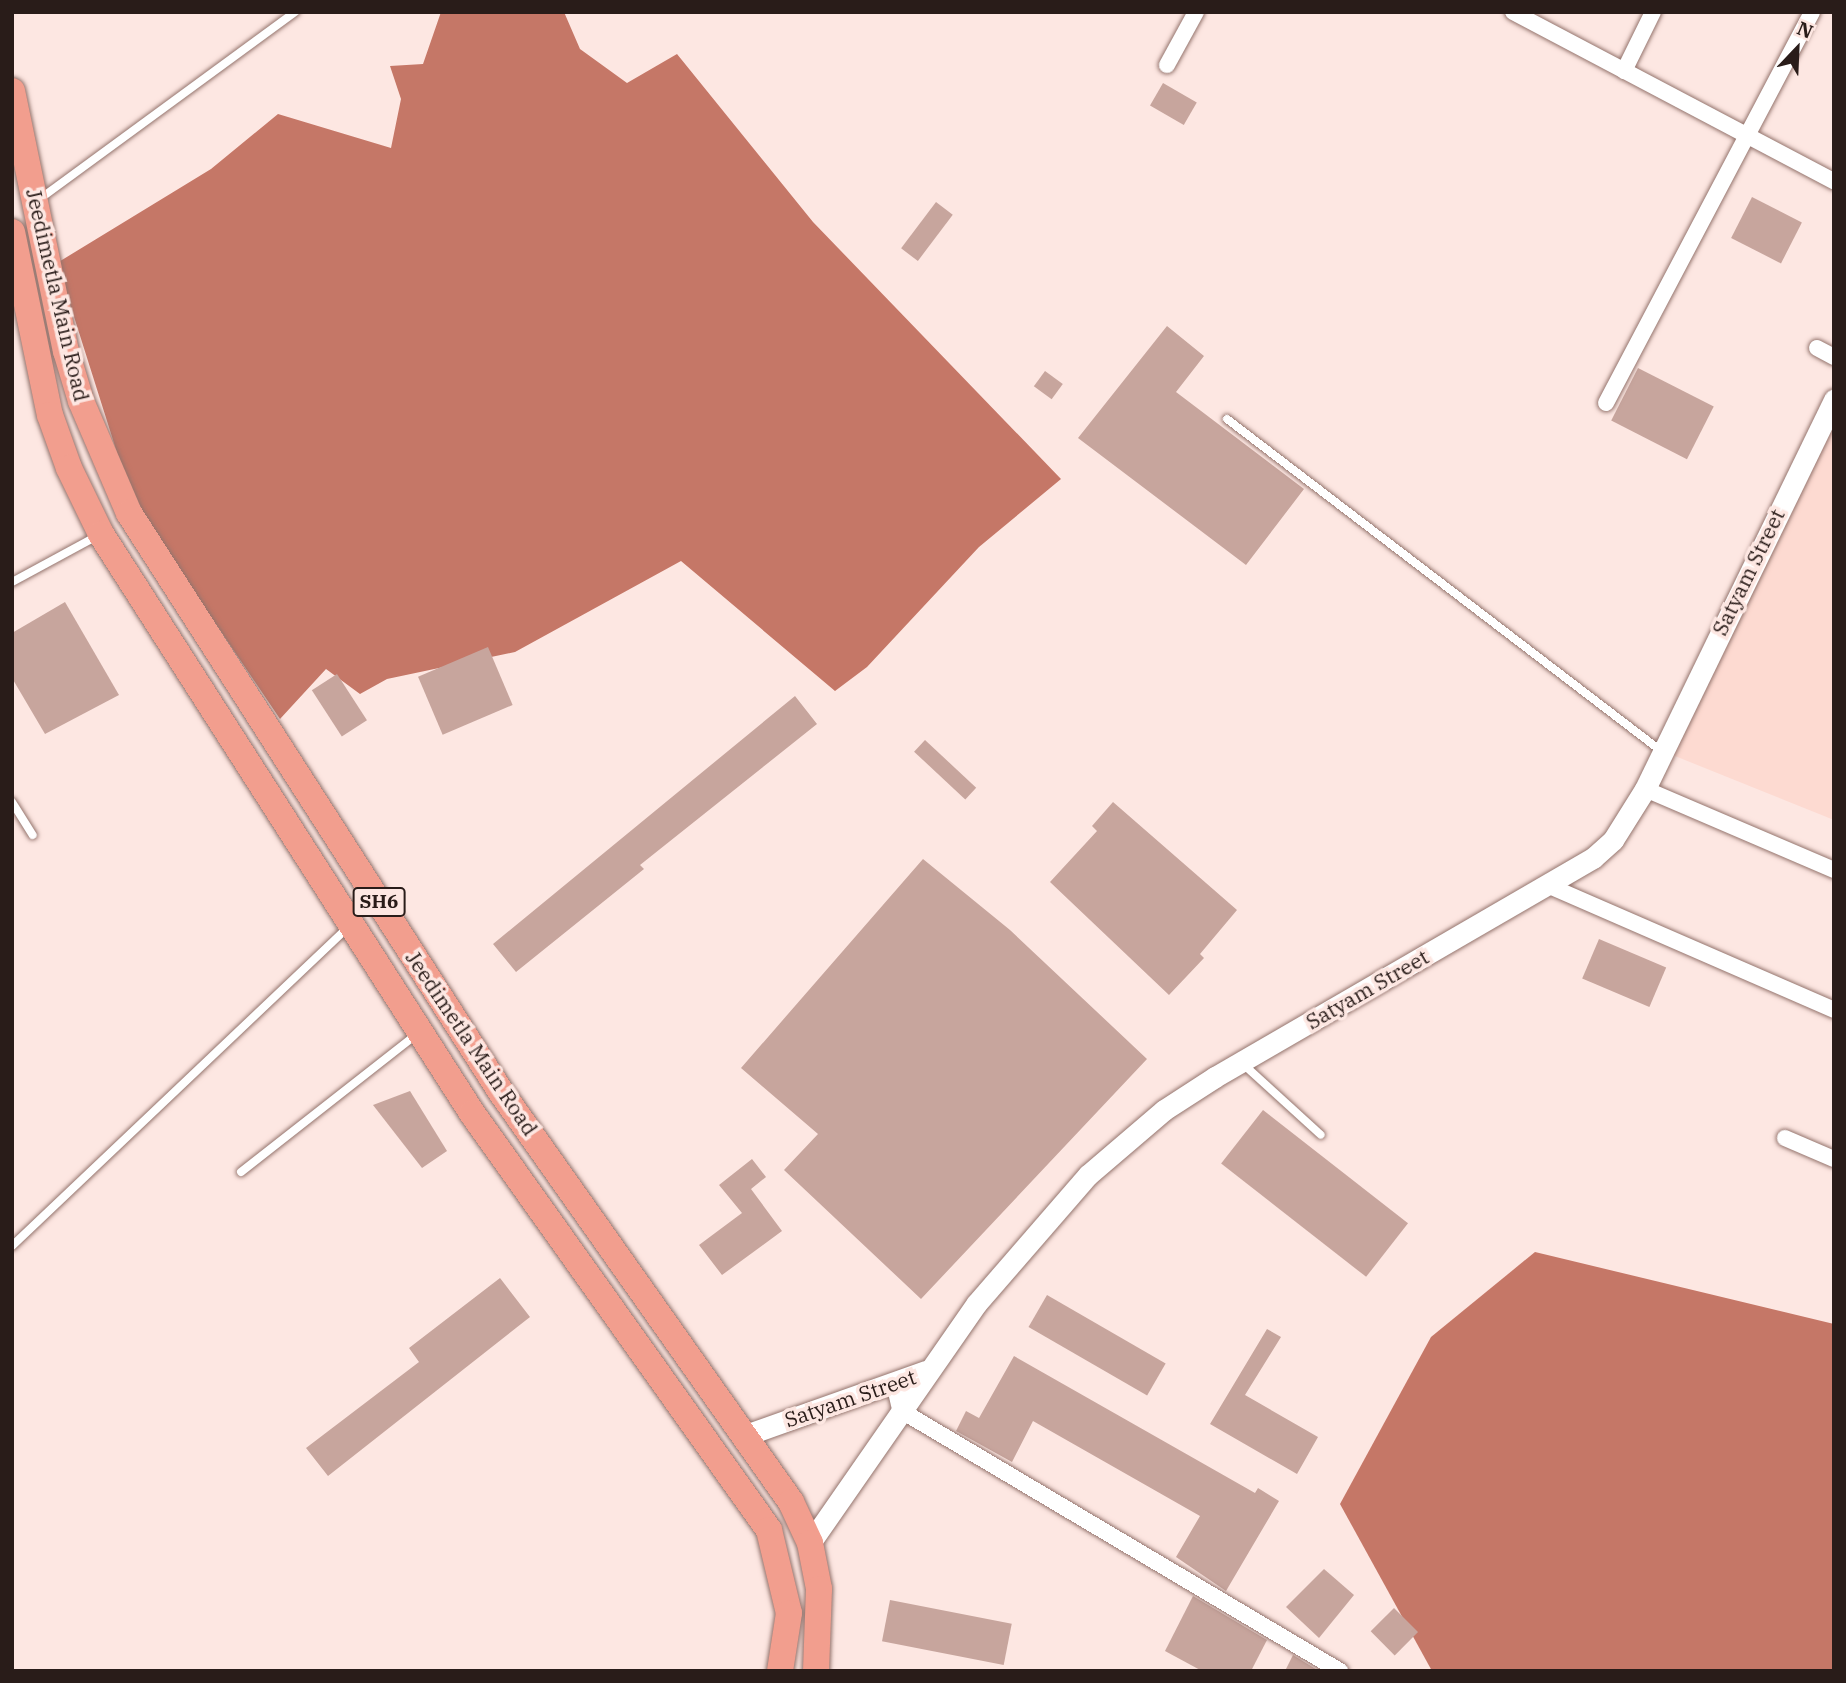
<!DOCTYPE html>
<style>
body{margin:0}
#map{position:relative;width:1846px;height:1683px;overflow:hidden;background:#fde7e2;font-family:"IBM Plex Serif",serif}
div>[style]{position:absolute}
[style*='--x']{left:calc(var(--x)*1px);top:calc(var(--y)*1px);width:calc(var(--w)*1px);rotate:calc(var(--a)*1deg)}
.built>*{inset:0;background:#fddad1}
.water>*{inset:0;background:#c57767}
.building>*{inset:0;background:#c7a59d;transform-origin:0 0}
.roads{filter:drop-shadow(0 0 2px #94746d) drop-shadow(0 0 2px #94746d)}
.service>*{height:8px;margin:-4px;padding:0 4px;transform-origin:4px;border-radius:4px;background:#fff}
.minor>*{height:16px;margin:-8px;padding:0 8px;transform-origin:8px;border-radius:8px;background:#fff}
.tertiary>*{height:21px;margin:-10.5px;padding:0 10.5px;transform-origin:10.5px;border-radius:10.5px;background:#fff}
.primary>*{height:26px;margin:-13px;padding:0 13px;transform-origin:13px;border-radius:13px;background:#f29e8e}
span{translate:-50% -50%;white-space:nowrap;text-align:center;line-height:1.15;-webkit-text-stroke:7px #fde7e2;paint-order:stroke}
.shield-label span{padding:2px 5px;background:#fde7e2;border:2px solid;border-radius:5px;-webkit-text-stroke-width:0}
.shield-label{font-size:19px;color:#291c19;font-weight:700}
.street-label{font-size:21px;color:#291c19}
.frame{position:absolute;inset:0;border:14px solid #291c19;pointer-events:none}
.north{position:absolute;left:1762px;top:14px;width:70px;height:70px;-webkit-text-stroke:5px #fde7e2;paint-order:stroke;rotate:23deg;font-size:19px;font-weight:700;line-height:28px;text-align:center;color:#291c19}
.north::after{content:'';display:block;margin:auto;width:24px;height:32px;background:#291c19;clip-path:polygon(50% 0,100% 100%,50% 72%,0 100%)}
</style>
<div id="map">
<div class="built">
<i style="clip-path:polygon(1834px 407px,1834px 820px,1660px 750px)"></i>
</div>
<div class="water">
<i style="clip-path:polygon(441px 12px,564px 12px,580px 49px,627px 83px,677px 54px,813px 222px,1061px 479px,979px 547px,867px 667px,835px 691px,681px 561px,515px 652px,387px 679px,360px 694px,326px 669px,280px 719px,132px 500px,57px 263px,211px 169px,278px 114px,391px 148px,401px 99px,390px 66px,423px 64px)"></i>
<i style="clip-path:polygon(1535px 1252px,1834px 1324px,1834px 1671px,1432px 1671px,1340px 1504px,1431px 1337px)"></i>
</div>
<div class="building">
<i style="left:1163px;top:83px;width:39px;height:26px;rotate:30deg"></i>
<i style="left:1752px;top:197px;width:56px;height:46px;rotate:27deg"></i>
<i style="left:936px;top:202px;width:21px;height:58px;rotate:37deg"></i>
<i style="clip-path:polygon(1167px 326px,1204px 356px,1176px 392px,1304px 489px,1246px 565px,1078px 438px)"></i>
<i style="left:1638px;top:368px;width:85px;height:59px;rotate:27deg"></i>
<i style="left:1045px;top:371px;width:22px;height:19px;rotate:36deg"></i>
<i style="clip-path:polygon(65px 602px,119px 695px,45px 734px,12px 678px,12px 633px)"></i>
<i style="left:488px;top:647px;width:63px;height:76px;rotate:67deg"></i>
<i style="left:337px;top:674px;width:55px;height:30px;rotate:57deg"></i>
<i style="clip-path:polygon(795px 696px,817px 724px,640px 865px,644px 869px,516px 972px,493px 944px)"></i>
<i style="left:925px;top:740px;width:70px;height:16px;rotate:43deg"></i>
<i style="clip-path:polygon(1113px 802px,1237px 910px,1200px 954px,1204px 958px,1169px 995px,1050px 882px,1097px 831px,1092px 826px)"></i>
<i style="clip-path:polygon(923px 859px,1010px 930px,1147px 1059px,921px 1299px,784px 1170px,818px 1134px,741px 1068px)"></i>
<i style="left:1599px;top:939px;width:73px;height:43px;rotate:23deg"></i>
<i style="clip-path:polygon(410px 1091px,447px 1151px,422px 1168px,373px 1105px)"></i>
<i style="left:1263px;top:1110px;width:184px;height:68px;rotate:38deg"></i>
<i style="clip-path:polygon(752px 1159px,766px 1177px,751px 1189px,782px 1231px,722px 1275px,699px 1245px,742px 1213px,719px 1185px)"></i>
<i style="clip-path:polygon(500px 1278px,530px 1317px,328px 1476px,306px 1448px,419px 1362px,409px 1348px)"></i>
<i style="left:1047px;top:1295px;width:137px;height:37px;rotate:30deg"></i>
<i style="clip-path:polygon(1267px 1329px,1281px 1337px,1245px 1395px,1318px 1437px,1297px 1474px,1210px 1424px)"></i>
<i style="clip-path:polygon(1014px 1356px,1255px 1493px,1258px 1488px,1279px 1501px,1226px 1591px,1176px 1557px,1200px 1516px,1033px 1421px,1012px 1462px,956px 1431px,966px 1411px,979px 1418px)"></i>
<i style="clip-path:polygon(1324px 1569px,1354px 1595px,1319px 1638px,1286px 1607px)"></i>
<i style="clip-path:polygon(1193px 1596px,1267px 1640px,1251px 1671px,1202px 1671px,1165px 1651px)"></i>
<i style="left:890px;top:1600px;width:124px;height:42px;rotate:11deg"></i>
<i style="left:1394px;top:1608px;width:34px;height:33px;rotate:45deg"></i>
<i style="clip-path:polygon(1293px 1655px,1319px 1671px,1285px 1671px)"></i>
</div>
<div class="roads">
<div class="service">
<i style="--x:41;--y:198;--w:315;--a:-36.2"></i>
<i style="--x:1227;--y:419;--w:545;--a:37.4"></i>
<i style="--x:12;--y:582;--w:99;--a:-28.4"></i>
<i style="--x:12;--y:802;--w:39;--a:58"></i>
<i style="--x:1243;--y:1064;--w:105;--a:42.3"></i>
<i style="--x:241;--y:1172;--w:225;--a:-38.1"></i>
<i style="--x:12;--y:1246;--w:463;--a:-43.5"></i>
</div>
<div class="minor">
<i style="--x:1513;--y:12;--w:363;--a:27.8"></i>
<i style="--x:1167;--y:65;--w:60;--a:-61.3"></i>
<i style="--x:1624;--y:71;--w:66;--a:-63.8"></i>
<i style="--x:1817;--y:348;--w:19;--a:28"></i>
<i style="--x:1606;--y:403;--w:442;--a:-62.2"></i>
<i style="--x:1645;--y:789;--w:206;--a:23.2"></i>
<i style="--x:1547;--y:885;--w:313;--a:23.5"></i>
<i style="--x:1785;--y:1138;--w:53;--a:23.2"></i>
<i style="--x:894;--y:1383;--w:28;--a:77"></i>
<i style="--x:900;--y:1410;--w:512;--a:30.68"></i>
</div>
<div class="tertiary">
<i style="--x:746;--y:1435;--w:191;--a:-19.6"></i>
<i style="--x:810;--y:1543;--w:292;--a:-55.2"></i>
<i style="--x:977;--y:1303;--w:169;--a:-49.1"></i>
<i style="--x:1088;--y:1175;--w:100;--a:-40.5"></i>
<i style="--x:1164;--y:1110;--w:61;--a:-32.9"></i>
<i style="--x:1215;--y:1077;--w:437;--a:-30.1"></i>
<i style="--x:1593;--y:858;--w:27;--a:-42"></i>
<i style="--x:1613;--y:840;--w:60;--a:-57.9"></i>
<i style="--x:1645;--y:789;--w:433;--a:-64.1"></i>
</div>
<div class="primary">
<i style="--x:12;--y:91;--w:266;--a:78.3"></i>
<i style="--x:66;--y:351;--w:52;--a:73.3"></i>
<i style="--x:81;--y:401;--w:122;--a:66.8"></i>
<i style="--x:129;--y:513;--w:688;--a:57.28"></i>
<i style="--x:501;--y:1092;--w:502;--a:54.73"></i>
<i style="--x:791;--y:1502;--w:45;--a:65.1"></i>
<i style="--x:810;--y:1543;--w:47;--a:78.9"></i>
<i style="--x:819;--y:1589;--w:82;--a:92.1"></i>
<i style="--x:12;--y:232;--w:187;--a:78.3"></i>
<i style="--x:50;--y:415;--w:56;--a:70.3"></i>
<i style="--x:69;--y:468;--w:73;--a:64.1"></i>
<i style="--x:101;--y:534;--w:688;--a:57.35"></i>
<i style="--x:472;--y:1113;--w:512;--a:54.54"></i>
<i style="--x:769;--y:1530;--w:85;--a:76.5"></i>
<i style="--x:789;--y:1613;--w:59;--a:98.8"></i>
</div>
</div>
<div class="shield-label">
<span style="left:379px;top:902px">SH6</span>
</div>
<div class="street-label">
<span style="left:58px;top:295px;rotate:77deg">Jeedimetla Main Road</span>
<span style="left:1748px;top:572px;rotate:-64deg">Satyam Street</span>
<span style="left:1367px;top:989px;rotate:-30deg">Satyam Street</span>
<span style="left:472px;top:1043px;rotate:56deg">Jeedimetla Main Road</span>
<span style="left:850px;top:1398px;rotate:-19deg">Satyam Street</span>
</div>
<div class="frame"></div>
<div class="north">N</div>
</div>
